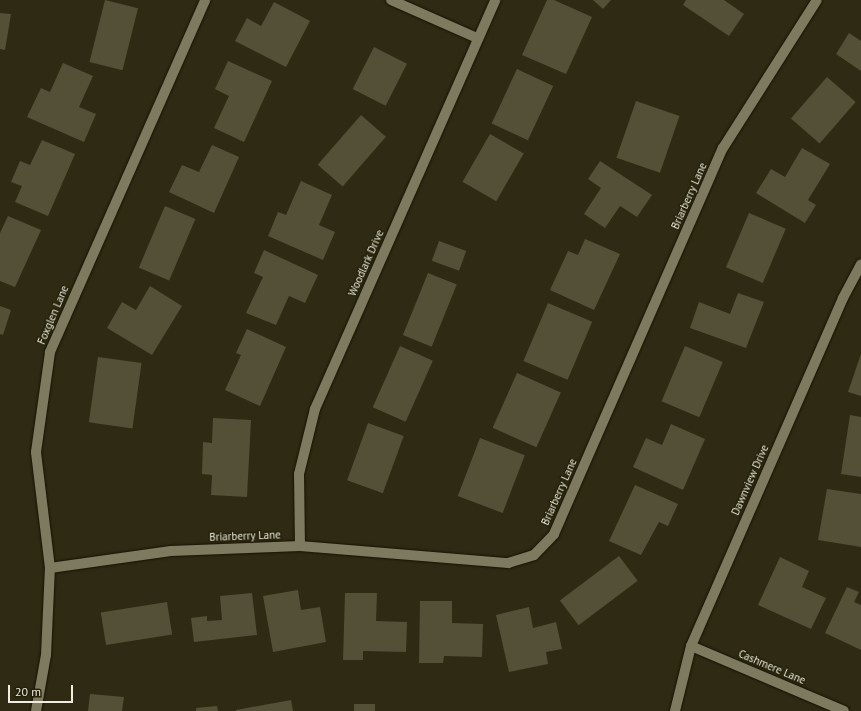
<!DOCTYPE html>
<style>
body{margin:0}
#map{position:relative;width:861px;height:711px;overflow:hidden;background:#2e2a13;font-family:"PT Sans",sans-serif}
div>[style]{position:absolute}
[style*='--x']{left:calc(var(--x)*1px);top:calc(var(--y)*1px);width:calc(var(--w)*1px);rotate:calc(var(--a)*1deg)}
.building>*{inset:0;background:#545038;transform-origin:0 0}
.roads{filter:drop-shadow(0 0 1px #161300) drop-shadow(0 0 1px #161300)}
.street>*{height:10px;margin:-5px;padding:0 5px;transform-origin:5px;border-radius:5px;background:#7d7a60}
.secondary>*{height:10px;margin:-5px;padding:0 5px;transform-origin:5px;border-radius:5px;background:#7d7a60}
span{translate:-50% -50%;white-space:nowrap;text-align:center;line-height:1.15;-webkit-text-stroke:3px #242109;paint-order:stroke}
.street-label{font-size:11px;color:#efeddf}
.scale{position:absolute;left:8px;top:685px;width:65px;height:18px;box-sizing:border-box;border:2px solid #efeddf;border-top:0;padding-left:5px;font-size:12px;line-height:14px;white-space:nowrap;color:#efeddf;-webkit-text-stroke:3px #242109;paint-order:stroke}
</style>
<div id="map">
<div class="building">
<i style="left:105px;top:0;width:34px;height:64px;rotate:14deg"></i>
<i style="clip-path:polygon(547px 0,554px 0,592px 17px,566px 74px,522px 55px)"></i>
<i style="clip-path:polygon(593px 0,611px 0,603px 9px)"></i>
<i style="clip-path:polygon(686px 0,724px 0,744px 14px,729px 36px,683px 5px)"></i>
<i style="clip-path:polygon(274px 2px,310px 21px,286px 67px,235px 41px,247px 18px,261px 26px)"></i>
<i style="clip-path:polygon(0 13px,11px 14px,5px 50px,0 49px)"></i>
<i style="clip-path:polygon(849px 33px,861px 41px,861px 71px,836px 54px)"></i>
<i style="left:374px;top:47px;width:37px;height:47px;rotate:27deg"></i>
<i style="clip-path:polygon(228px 61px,272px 81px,244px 142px,214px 128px,229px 96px,215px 89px)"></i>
<i style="clip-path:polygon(63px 63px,93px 76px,79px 107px,96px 114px,84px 142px,27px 117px,41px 88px,50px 92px)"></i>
<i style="left:517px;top:69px;width:40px;height:60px;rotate:25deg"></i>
<i style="left:827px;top:77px;width:38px;height:55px;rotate:41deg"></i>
<i style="left:636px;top:101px;width:46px;height:60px;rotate:19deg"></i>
<i style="left:361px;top:115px;width:33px;height:66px;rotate:41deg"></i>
<i style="left:490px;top:134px;width:39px;height:55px;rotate:30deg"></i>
<i style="clip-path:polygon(42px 140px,75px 154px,48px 216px,15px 202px,22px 186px,11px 182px,20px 161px,30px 165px)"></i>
<i style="clip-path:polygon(212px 145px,239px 157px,214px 213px,169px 192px,182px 165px,199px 172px)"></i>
<i style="clip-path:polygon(802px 148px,830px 164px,808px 200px,816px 205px,805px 223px,756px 193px,771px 169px,785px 177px)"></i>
<i style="clip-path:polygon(600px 161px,652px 195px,637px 217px,620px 206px,605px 228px,584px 214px,601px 188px,588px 179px)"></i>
<i style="clip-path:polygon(301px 181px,332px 195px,319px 225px,335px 232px,323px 260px,268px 236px,278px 212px,286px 215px)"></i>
<i style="left:165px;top:206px;width:33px;height:67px;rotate:23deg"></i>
<i style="left:749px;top:213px;width:40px;height:59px;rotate:23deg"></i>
<i style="clip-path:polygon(8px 216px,41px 230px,15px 287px,0 281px,0 233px)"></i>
<i style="clip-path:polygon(585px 239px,620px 254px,594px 310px,550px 290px,568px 251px,578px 255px)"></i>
<i style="left:439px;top:241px;width:29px;height:21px;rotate:20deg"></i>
<i style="clip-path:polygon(264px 250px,318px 275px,305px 303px,289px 296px,276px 325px,246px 313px,263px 277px,254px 273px)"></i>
<i style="left:428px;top:273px;width:31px;height:67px;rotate:22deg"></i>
<i style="clip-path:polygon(150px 286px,182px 306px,152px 355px,107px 328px,122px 302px,136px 310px)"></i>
<i style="clip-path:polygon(738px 293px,764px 302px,746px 348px,690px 328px,699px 302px,730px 314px)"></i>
<i style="left:548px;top:303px;width:48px;height:63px;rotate:23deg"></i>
<i style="clip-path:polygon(0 306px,11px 310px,3px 335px,0 334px)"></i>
<i style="clip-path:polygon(247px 329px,286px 347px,260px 406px,225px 390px,241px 355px,236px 353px)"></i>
<i style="left:400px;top:346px;width:36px;height:67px;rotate:24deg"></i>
<i style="left:685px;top:346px;width:41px;height:60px;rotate:23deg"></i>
<i style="clip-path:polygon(861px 354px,861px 396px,848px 392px)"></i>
<i style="left:98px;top:357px;width:44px;height:66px;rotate:8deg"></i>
<i style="left:517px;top:373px;width:48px;height:60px;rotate:24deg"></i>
<i style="clip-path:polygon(850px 415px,861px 417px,861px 477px,841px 474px)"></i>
<i style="clip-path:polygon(213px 418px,251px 420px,247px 497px,211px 495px,212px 475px,202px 474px,203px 442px,212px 443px)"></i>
<i style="left:368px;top:423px;width:38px;height:61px;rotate:20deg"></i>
<i style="clip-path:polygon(671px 424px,705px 439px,683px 490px,633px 467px,646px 438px,662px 445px)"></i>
<i style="left:480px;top:438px;width:48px;height:62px;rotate:21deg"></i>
<i style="clip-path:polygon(635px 485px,678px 504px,668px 526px,659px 522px,641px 555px,609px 541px)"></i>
<i style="clip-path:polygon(827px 489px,861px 494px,861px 547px,818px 540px)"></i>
<i style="left:619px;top:556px;width:31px;height:74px;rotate:53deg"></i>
<i style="clip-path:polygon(780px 557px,809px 571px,802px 587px,826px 598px,811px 629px,758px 605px)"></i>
<i style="clip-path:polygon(847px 587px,859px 592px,854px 602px,861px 605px,861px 650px,825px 633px)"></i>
<i style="clip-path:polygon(298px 590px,301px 610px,320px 607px,326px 642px,273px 652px,263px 596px)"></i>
<i style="clip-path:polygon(252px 593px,257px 635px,194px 642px,191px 618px,207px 616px,207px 621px,222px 620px,220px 596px)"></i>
<i style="clip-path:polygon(345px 593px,377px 593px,376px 621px,407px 622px,406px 652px,363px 651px,363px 660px,343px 660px)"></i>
<i style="clip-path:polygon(420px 601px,452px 601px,452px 623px,483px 624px,482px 657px,444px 656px,443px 663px,419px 663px)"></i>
<i style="left:167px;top:602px;width:33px;height:67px;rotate:81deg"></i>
<i style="clip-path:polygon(529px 607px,533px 628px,556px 622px,562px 649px,546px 652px,548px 664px,509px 672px,496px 615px)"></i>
<i style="clip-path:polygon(90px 694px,124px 697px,122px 711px,88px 711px)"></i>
<i style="clip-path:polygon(291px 700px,293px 711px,236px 711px,236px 710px)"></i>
<i style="left:354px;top:704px;width:21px;height:7px"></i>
<i style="clip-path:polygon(217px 706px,218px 711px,196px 711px,196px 708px)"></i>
</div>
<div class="roads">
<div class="street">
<i style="--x:391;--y:0;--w:94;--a:23.8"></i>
<i style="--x:300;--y:546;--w:72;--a:-90.8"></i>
<i style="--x:299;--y:474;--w:67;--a:-76.2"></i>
<i style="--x:315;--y:409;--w:447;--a:-66.2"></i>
<i style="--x:50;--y:568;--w:122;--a:-8"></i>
<i style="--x:171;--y:551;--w:129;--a:-2.2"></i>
<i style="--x:300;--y:546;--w:209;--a:4.7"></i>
<i style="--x:508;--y:563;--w:27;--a:-17"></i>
<i style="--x:534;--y:555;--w:29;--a:-46"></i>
<i style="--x:554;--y:534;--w:421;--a:-66.4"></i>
<i style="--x:723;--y:148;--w:175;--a:-57.6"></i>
<i style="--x:691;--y:646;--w:166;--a:23"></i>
<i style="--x:36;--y:711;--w:57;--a:-79.9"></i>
<i style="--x:46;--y:655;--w:87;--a:-87.4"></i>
<i style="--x:50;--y:568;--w:117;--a:-96.9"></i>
<i style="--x:36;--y:452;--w:101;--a:-82"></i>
<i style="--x:50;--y:352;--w:385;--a:-66.2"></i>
</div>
<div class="secondary">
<i style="--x:675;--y:711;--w:67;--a:-76.2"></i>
<i style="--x:691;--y:646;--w:380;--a:-66.4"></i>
<i style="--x:843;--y:298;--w:38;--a:-62"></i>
</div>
</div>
<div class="street-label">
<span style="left:689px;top:196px;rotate:-66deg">Briarberry Lane</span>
<span style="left:366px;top:263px;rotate:-66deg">Woodlark Drive</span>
<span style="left:53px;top:315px;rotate:-67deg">Foxglen Lane</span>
<span style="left:750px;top:480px;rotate:-66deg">Dawnview Drive</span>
<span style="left:559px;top:492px;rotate:-66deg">Briarberry Lane</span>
<span style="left:245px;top:536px;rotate:-2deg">Briarberry Lane</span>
<span style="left:772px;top:667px;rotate:23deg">Cashmere Lane</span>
</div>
<div class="scale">20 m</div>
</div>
